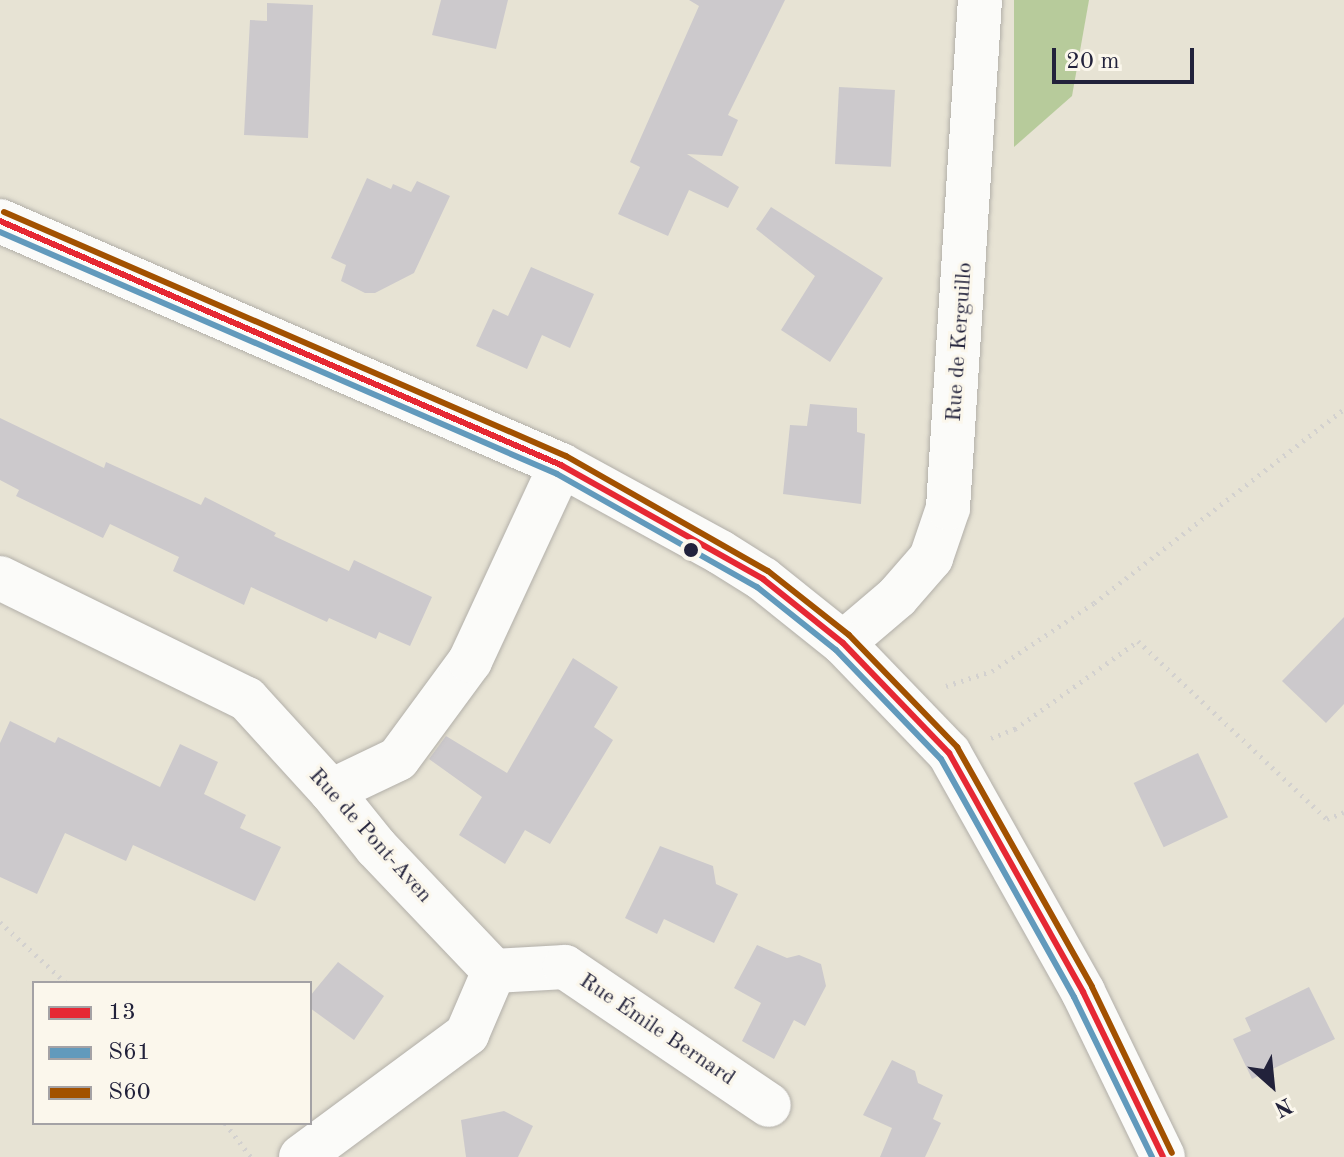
<!DOCTYPE html>
<meta charset="utf-8">
<style>
body{margin:0}
#map{position:relative;width:1344px;height:1157px;overflow:hidden;background:#e7e3d4;font-family:"Old Standard TT",serif}
div>[style]{position:absolute}
[style*='--x']{left:calc(var(--x)*1px);top:calc(var(--y)*1px);width:calc(var(--w)*1px);rotate:calc(var(--a)*1deg)}
.forest>*{inset:0;background:#b7cb9b}
.building>*{inset:0;background:#ccc9cc;transform-origin:0 0}
.path>*{height:5px;margin-top:-2.5px;transform-origin:0;background:repeating-linear-gradient(90deg,#d3d1cf 0 2px,transparent 0 8px)}
.roads{filter:drop-shadow(0 0 2px #b2afa9) drop-shadow(0 0 2px #b2afa9)}
.minor>*{height:44px;margin:-22px;padding:0 22px;transform-origin:22px;border-radius:22px;background:#fbfbf9}
.tertiary>*{height:44px;margin:-22px;padding:0 22px;transform-origin:22px;border-radius:22px;background:#fbfbf9}
.bus-1>*{height:6px;margin:-3px;padding:0 3px;transform-origin:3px;border-radius:3px;background:#e62834}
.bus-2>*{height:6px;margin:-3px;padding:0 3px;transform-origin:3px;border-radius:3px;background:#629abc}
.bus-3>*{height:6px;margin:-3px;padding:0 3px;transform-origin:3px;border-radius:3px;background:#a25100}
.dots>*{width:22px;height:22px;translate:-50% -50%;box-sizing:border-box;border:4px solid #fbf7ec;border-radius:50%}
span{translate:-50% -50%;white-space:nowrap;text-align:center;line-height:1.15;-webkit-text-stroke:6px #fbf7ec;paint-order:stroke}
.street-label{font-size:22px;color:#22223b}
.legend{position:absolute;left:32px;top:981px;width:280px;height:144px;box-sizing:border-box;background:#fbf7ec;border:2px solid #a4a2a5;margin:0;padding:10px 14px;list-style:none;font-size:24px;color:#22223b}
.legend li{display:flex;align-items:center;gap:16px;height:40px}
.legend b{width:40px;border:2px solid #a4a2a5}
.north{position:absolute;left:1232px;top:1045px;width:80px;height:80px;-webkit-text-stroke:6px #fbf7ec;paint-order:stroke;rotate:153deg;font-size:22px;font-weight:700;line-height:32px;text-align:center;color:#22223b}
.north::after{content:'';display:block;margin:auto;width:28px;height:36px;background:#22223b;clip-path:polygon(50% 0,100% 100%,50% 72%,0 100%)}
.scale{position:absolute;left:1052px;top:48px;width:142px;height:36px;box-sizing:border-box;border:4px solid #22223b;border-top:0;padding-left:10px;font-size:24px;line-height:28px;white-space:nowrap;color:#22223b;-webkit-text-stroke:6px #fbf7ec;paint-order:stroke}
</style>
<div id="map">
<div class="forest">
<i style="clip-path:polygon(1014px 0,1089px 0,1072px 96px,1014px 147px)"></i>
</div>
<div class="building">
<i style="clip-path:polygon(441px 0,508px 0,496px 49px,432px 35px)"></i>
<i style="clip-path:polygon(689px 0,785px 0,728px 115px,738px 120px,722px 156px,687px 154px,739px 187px,728px 208px,689px 190px,668px 236px,618px 214px,640px 167px,630px 162px,699px 6px)"></i>
<i style="clip-path:polygon(267px 3px,313px 5px,308px 138px,244px 135px,250px 20px,267px 21px)"></i>
<i style="left:839px;top:87px;width:56px;height:77px;rotate:3deg"></i>
<i style="clip-path:polygon(367px 178px,391px 189px,393px 184px,411px 192px,417px 181px,450px 196px,414px 273px,375px 293px,365px 293px,341px 281px,346px 265px,331px 258px)"></i>
<i style="clip-path:polygon(771px 207px,883px 278px,830px 362px,781px 330px,815px 276px,756px 229px)"></i>
<i style="clip-path:polygon(531px 267px,594px 294px,570px 348px,542px 335px,527px 369px,476px 346px,493px 309px,508px 316px)"></i>
<i style="clip-path:polygon(810px 404px,857px 408px,857px 432px,865px 434px,861px 504px,783px 494px,790px 425px,807px 426px)"></i>
<i style="clip-path:polygon(0 418px,104px 468px,106px 462px,201px 505px,205px 497px,276px 533px,274px 536px,349px 571px,354px 560px,432px 597px,410px 646px,379px 632px,376px 639px,329px 618px,327px 622px,251px 587px,244px 605px,173px 571px,179px 557px,110px 524px,103px 538px,16px 496px,19px 490px,0 480px)"></i>
<i style="clip-path:polygon(1344px 617px,1344px 704px,1326px 723px,1282px 681px)"></i>
<i style="clip-path:polygon(573px 658px,618px 687px,594px 727px,613px 740px,550px 844px,525px 830px,505px 864px,459px 835px,482px 797px,429px 759px,446px 736px,507px 773px)"></i>
<i style="clip-path:polygon(10px 721px,55px 743px,58px 737px,160px 787px,180px 744px,218px 762px,204px 794px,246px 815px,240px 828px,281px 847px,255px 901px,133px 845px,126px 861px,65px 833px,37px 894px,0 877px,0 743px)"></i>
<i style="left:1198px;top:753px;width:71px;height:71px;rotate:65deg"></i>
<i style="clip-path:polygon(660px 846px,713px 866px,716px 884px,738px 894px,714px 943px,664px 919px,657px 934px,625px 918px)"></i>
<i style="clip-path:polygon(757px 945px,787px 958px,799px 955px,821px 964px,826px 986px,805px 1026px,794px 1020px,774px 1059px,742px 1041px,761px 1003px,734px 988px)"></i>
<i style="clip-path:polygon(338px 962px,384px 996px,354px 1040px,310px 1008px,310px 996px)"></i>
<i style="clip-path:polygon(1309px 987px,1335px 1039px,1252px 1079px,1233px 1039px,1251px 1031px,1245px 1018px)"></i>
<i style="clip-path:polygon(892px 1060px,915px 1071px,918px 1083px,943px 1095px,933px 1119px,941px 1123px,925px 1157px,880px 1157px,892px 1128px,863px 1115px)"></i>
<i style="clip-path:polygon(504px 1111px,533px 1126px,518px 1157px,466px 1157px,461px 1120px)"></i>
</div>
<div class="path">
<i style="--x:946;--y:686;--w:48;--a:-18.1"></i>
<i style="--x:992;--y:671;--w:123;--a:-33.7"></i>
<i style="--x:1094;--y:603;--w:316;--a:-37.8"></i>
<i style="--x:991;--y:738;--w:26;--a:-21"></i>
<i style="--x:1015;--y:729;--w:151;--a:-35.6"></i>
<i style="--x:1138;--y:641;--w:260;--a:43.3"></i>
<i style="--x:1327;--y:819;--w:18;--a:-22"></i>
<i style="--x:0;--y:922;--w:90;--a:42.7"></i>
<i style="--x:225;--y:1123;--w:43;--a:52.6"></i>
</div>
<div class="roads">
<div class="minor">
<i style="--x:0;--y:578;--w:275;--a:26.1"></i>
<i style="--x:247;--y:699;--w:125;--a:47.6"></i>
<i style="--x:331;--y:791;--w:72;--a:51.2"></i>
<i style="--x:376;--y:847;--w:171;--a:46.4"></i>
<i style="--x:843;--y:643;--w:71;--a:-40.4"></i>
<i style="--x:897;--y:597;--w:52;--a:-48.9"></i>
<i style="--x:931;--y:558;--w:53;--a:-71.2"></i>
<i style="--x:948;--y:508;--w:509;--a:-86.4"></i>
<i style="--x:331;--y:791;--w:74;--a:-25.5"></i>
<i style="--x:398;--y:759;--w:122;--a:-53.7"></i>
<i style="--x:470;--y:661;--w:216;--a:-65.1"></i>
<i style="--x:494;--y:971;--w:71;--a:-3.2"></i>
<i style="--x:565;--y:967;--w:246;--a:34.1"></i>
<i style="--x:301;--y:1157;--w:207;--a:-36.5"></i>
<i style="--x:467;--y:1034;--w:69;--a:-66.8"></i>
</div>
<div class="tertiary">
<i style="--x:0;--y:221;--w:612;--a:23.51"></i>
<i style="--x:561;--y:465;--w:181;--a:28.7"></i>
<i style="--x:720;--y:552;--w:51;--a:32.1"></i>
<i style="--x:763;--y:579;--w:102;--a:38.7"></i>
<i style="--x:843;--y:643;--w:153;--a:46.1"></i>
<i style="--x:949;--y:753;--w:274;--a:60.7"></i>
<i style="--x:1083;--y:992;--w:183;--a:64.1"></i>
</div>
</div>
<div class="bus-1">
<i style="--x:0;--y:221;--w:612;--a:23.51"></i>
<i style="--x:561;--y:465;--w:232;--a:29.4"></i>
<i style="--x:763;--y:579;--w:102;--a:38.7"></i>
<i style="--x:843;--y:643;--w:153;--a:46.1"></i>
<i style="--x:949;--y:753;--w:274;--a:60.7"></i>
<i style="--x:1083;--y:992;--w:183;--a:64.1"></i>
</div>
<div class="bus-2">
<i style="--x:0;--y:232;--w:607;--a:23.48"></i>
<i style="--x:557;--y:474;--w:230;--a:29.5"></i>
<i style="--x:757;--y:587;--w:101;--a:38.6"></i>
<i style="--x:836;--y:650;--w:151;--a:46.1"></i>
<i style="--x:941;--y:759;--w:273;--a:60.8"></i>
<i style="--x:1074;--y:997;--w:178;--a:64"></i>
</div>
<div class="bus-3">
<i style="--x:4;--y:212;--w:613;--a:23.47"></i>
<i style="--x:566;--y:456;--w:232;--a:29.7"></i>
<i style="--x:768;--y:571;--w:103;--a:38.3"></i>
<i style="--x:849;--y:635;--w:156;--a:46"></i>
<i style="--x:957;--y:747;--w:275;--a:60.6"></i>
<i style="--x:1092;--y:987;--w:184;--a:64.3"></i>
</div>
<div class="dots">
<i style="left:691px;top:550px;background:#22223b"></i>
</div>
<div class="street-label">
<span style="left:960px;top:342px;rotate:-86deg">Rue de Kerguillo</span>
<span style="left:370px;top:836px;rotate:48deg">Rue de Pont-Aven</span>
<span style="left:657px;top:1030px;rotate:34deg">Rue Émile Bernard</span>
</div>
<ul class="legend">
<li><b style="height:10px;background:#e62834"></b>13</li>
<li><b style="height:10px;background:#629abc"></b>S61</li>
<li><b style="height:10px;background:#a25100"></b>S60</li>
</ul>
<div class="north">N</div>
<div class="scale">20 m</div>
</div>
